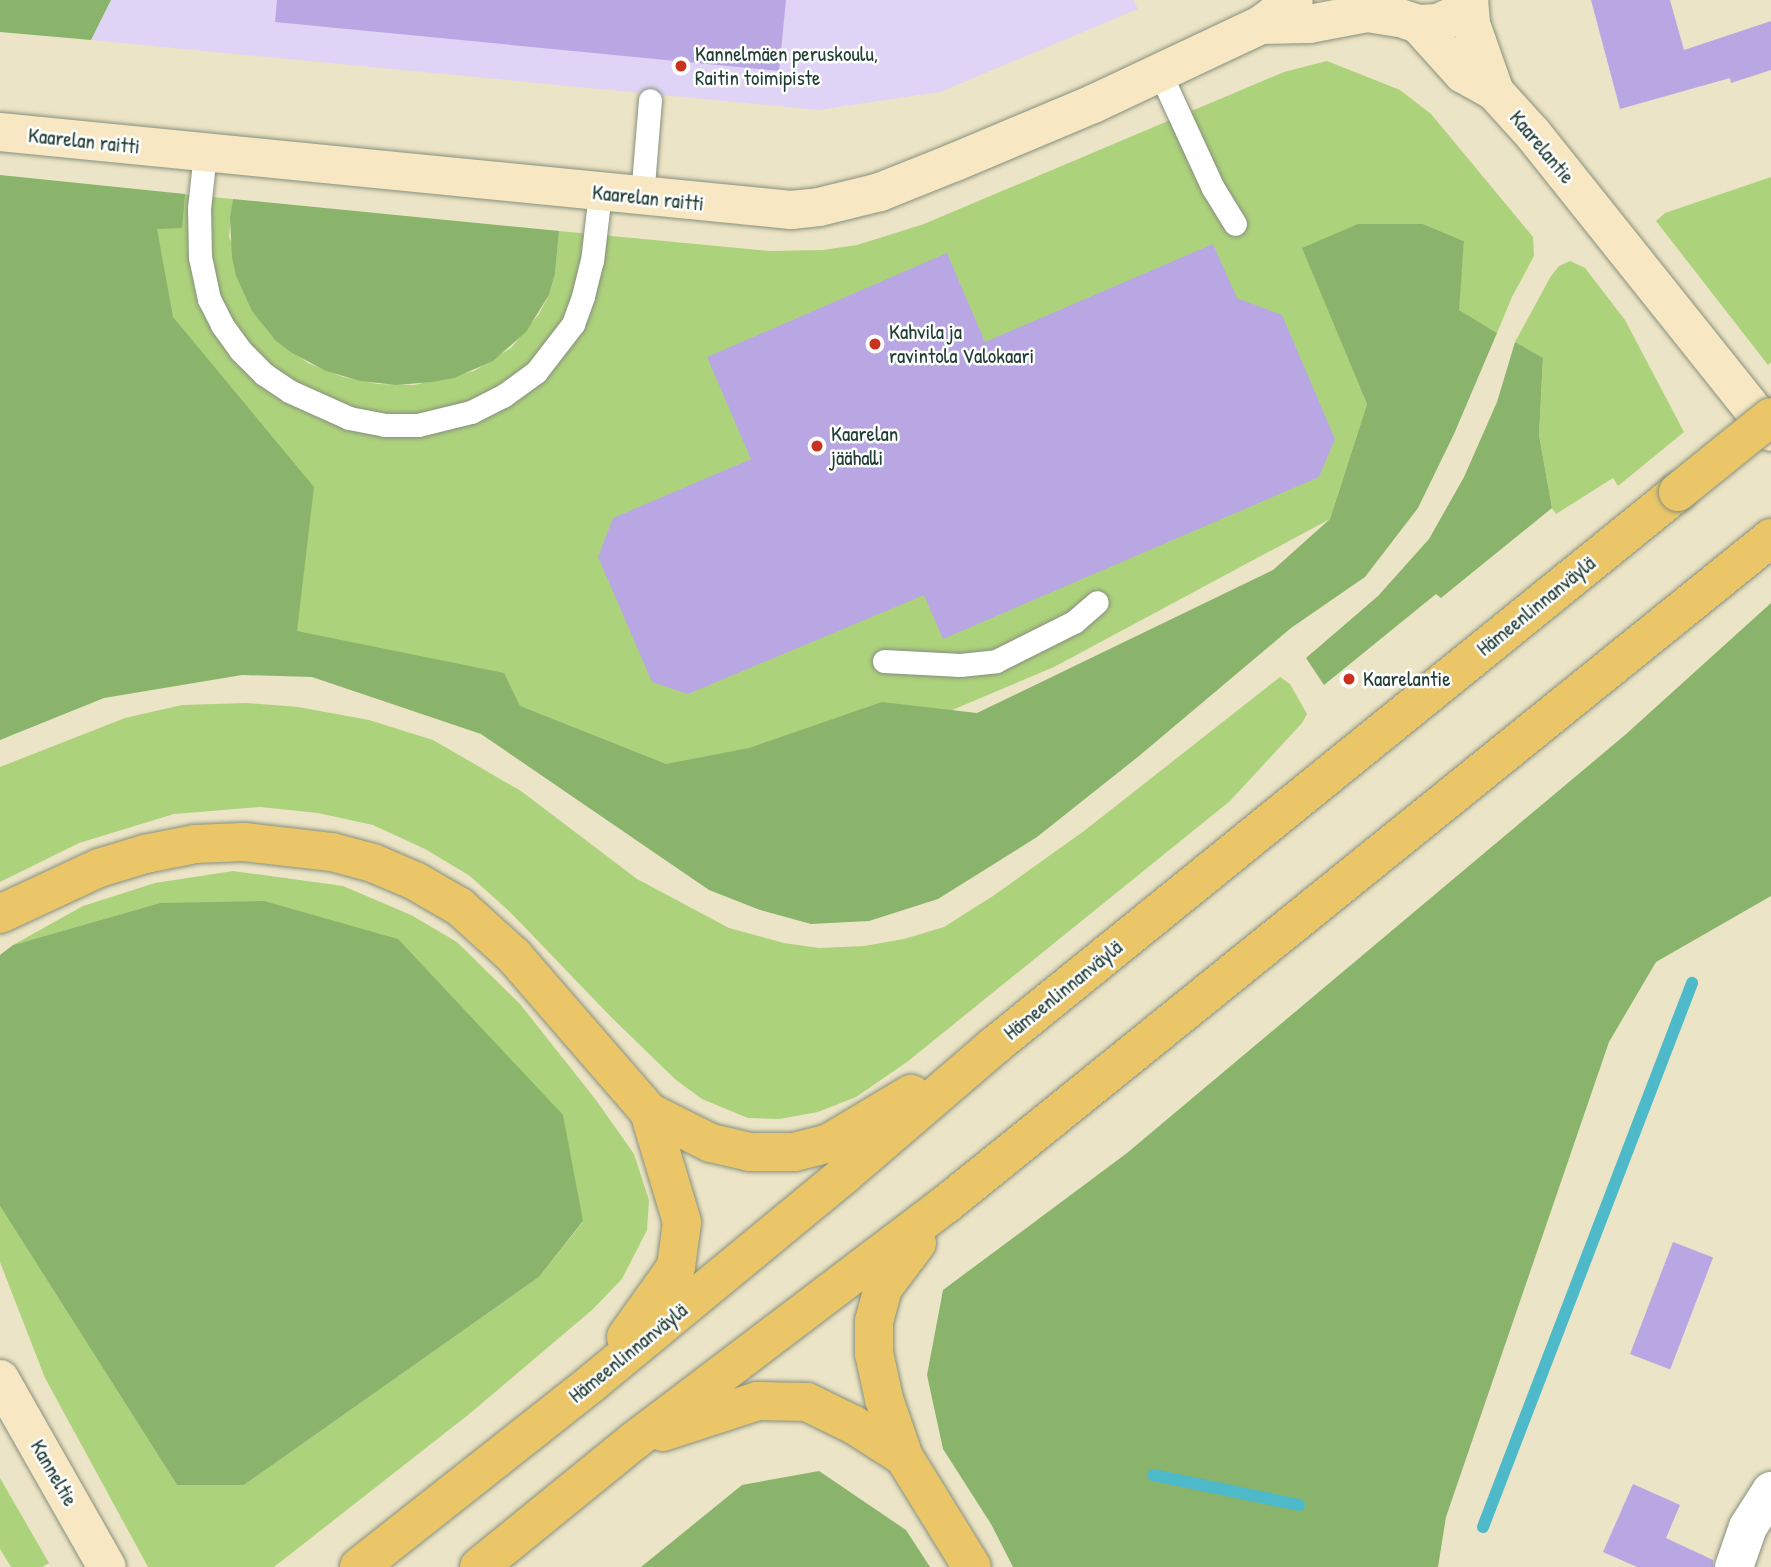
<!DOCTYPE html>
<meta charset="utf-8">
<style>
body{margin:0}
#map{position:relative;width:1771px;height:1567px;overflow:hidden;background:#ece4c6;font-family:"Patrick Hand",sans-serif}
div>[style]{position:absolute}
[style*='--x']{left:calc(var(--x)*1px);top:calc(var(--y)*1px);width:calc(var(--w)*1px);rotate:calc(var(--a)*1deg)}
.built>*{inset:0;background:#dfd4f5}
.green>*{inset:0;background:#add27c}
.forest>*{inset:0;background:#8ab46c}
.stream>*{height:12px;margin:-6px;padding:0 6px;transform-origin:6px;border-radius:6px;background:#4ebac9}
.building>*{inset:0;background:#b9a7e4;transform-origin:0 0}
.roads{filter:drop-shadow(0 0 2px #86907d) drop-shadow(0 0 2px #86907d)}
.service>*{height:23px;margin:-11.5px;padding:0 11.5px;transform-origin:11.5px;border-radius:11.5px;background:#fff}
.minor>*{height:38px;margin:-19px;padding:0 19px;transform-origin:19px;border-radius:19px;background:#fff}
.secondary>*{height:38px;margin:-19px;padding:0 19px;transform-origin:19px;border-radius:19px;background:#f7e8c3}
.trunk>*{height:38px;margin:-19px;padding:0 19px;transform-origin:19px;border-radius:19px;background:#ebc669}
.bridges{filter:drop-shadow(0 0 2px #86907d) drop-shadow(0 0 2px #86907d)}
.trunk-bridge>*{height:38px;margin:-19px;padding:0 19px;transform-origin:19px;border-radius:19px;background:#ebc669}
.dots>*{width:19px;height:19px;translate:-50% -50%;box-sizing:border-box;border:4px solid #fff;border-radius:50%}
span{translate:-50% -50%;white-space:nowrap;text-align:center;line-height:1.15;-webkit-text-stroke:5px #fff;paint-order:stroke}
.poi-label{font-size:21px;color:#1f3d34}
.left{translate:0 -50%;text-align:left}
.street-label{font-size:21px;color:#1f3d34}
</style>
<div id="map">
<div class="built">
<i style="clip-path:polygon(111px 0,1133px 0,1138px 9px,940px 92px,818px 110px,91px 40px)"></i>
</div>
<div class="green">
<i style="clip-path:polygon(1327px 61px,1400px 90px,1431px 114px,1533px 237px,1534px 256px,1512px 297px,1497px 333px,1458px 310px,1464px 241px,1423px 224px,1303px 248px,1367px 404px,1330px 519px,1054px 667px,838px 758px,690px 797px,269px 659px,173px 317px,102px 187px,233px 199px,229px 237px,276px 341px,308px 363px,343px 377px,378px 384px,414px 385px,474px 371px,511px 348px,539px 314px,549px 295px,555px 274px,559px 231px,770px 251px,823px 250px,857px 245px,924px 224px,1284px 72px)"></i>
<i style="clip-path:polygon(1771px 177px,1771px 362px,1768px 365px,1656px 221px,1665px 213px)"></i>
<i style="clip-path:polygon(1570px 261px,1585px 268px,1625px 320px,1684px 432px,1618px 486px,1613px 478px,1556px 514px,1552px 508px,1539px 435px,1543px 359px,1515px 342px,1551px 276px,1559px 266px)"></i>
<i style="clip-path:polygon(1280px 677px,1290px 684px,1307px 714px,1302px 723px,1230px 801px,907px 1062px,856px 1097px,818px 1112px,779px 1119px,748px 1118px,702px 1099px,676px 1080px,611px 1017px,511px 913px,470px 876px,425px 849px,373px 825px,318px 813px,260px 807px,174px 814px,79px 843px,0 882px,0 767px,125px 718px,182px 705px,246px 703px,298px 707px,369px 720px,433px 740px,521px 791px,637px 879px,729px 928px,784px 943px,819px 948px,864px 946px,904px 939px,944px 927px,993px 896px,1084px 831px)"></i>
<i style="clip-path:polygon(233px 871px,343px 886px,411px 915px,457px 942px,520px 1004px,596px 1100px,634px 1154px,649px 1200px,647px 1230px,622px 1279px,592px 1310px,468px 1415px,274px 1567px,148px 1567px,45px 1378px,0 1262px,0 1206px,177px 1485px,244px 1485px,539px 1277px,583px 1222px,160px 903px,13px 945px,83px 906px,155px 883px)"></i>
<i style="clip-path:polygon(0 1478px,49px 1563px,42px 1567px,11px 1567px,0 1549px)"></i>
</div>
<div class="forest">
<i style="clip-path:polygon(0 0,111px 0,91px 40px,0 32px)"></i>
<i style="clip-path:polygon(0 175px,185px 194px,182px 228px,157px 229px,173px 317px,314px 487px,297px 631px,504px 673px,520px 706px,666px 764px,749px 748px,882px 702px,977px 713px,1273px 570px,1330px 519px,1367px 404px,1302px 248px,1358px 224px,1423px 224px,1464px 241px,1459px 310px,1497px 333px,1454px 434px,1418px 508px,1365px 577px,1291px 628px,1139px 756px,1037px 837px,938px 899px,869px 921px,811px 924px,760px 910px,709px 890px,481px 734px,312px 677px,242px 675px,104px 698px,0 740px)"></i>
<i style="clip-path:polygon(233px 199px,559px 231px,555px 274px,549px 295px,526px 332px,493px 361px,454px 378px,432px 382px,396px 385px,360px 381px,326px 371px,292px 353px,276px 341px,252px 311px,236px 276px,232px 257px,230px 218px)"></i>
<i style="clip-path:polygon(1515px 342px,1543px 358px,1539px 435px,1552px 508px,1441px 598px,1436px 594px,1324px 685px,1306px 658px,1378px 596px,1429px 539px,1464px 477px,1497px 402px)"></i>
<i style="clip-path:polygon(1771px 603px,1771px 896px,1656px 962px,1609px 1042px,1446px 1517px,1438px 1567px,1013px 1567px,991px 1524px,943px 1449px,927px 1375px,943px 1290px,1127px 1153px,1625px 735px)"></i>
<i style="clip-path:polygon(264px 901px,398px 939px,563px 1115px,583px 1221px,539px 1277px,244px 1485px,177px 1485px,0 1206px,0 955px,13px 945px,160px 903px)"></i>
<i style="clip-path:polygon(819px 1471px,906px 1530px,930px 1567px,641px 1567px,742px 1485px)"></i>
</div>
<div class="stream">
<i style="--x:1153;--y:1475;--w:149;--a:11.6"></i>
<i style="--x:1483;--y:1527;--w:583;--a:-68.98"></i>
</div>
<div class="building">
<i style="clip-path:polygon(277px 0,786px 0,779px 71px,275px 22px)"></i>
<i style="clip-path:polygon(1591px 0,1670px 0,1684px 50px,1771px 21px,1771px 70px,1731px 83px,1730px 78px,1620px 109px)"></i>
<i style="clip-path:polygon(1213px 244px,1237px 298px,1282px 315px,1335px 439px,1319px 477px,943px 639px,924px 595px,688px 694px,652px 682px,598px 557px,613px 518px,751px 459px,707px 357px,947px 253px,985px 342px)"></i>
<i style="left:1673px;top:1242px;width:43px;height:120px;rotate:21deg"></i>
<i style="clip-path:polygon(1633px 1484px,1680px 1505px,1666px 1538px,1713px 1560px,1713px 1567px,1637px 1567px,1603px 1552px)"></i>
</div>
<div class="roads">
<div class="service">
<i style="--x:1160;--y:73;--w:127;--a:65.3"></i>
<i style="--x:1213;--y:188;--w:42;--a:58.6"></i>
<i style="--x:205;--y:153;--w:55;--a:96.2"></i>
<i style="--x:199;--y:208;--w:49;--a:88.8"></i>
<i style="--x:200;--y:257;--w:43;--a:77.9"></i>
<i style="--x:209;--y:299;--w:29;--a:63"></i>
<i style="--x:222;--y:325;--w:31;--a:54"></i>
<i style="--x:240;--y:350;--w:34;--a:45"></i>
<i style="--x:264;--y:374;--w:30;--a:34"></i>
<i style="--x:289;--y:391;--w:66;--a:24.2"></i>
<i style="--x:349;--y:418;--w:37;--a:11"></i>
<i style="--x:385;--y:425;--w:33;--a:0"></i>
<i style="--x:418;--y:425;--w:55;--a:-13.8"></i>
<i style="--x:471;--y:412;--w:36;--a:-27"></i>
<i style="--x:503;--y:396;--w:41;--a:-36"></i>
<i style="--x:536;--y:372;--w:61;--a:-52.4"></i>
<i style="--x:573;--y:324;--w:30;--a:-70"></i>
<i style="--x:583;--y:296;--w:36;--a:-76"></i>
<i style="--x:592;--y:261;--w:68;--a:-83.3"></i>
<i style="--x:642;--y:197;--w:97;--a:-85.3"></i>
<i style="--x:884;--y:661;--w:76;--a:3"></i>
<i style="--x:960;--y:665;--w:36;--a:-6"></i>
<i style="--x:996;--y:661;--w:87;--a:-26.6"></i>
<i style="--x:1074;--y:622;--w:30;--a:-41"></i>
</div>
<div class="minor">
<i style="--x:1734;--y:1567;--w:42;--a:-70.7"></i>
<i style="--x:1748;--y:1527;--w:43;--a:-57.4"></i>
</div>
<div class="secondary">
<i style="--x:1469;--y:0;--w:24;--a:85"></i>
<i style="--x:1471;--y:24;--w:72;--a:70.6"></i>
<i style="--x:1400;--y:18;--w:19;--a:18"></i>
<i style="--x:1418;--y:24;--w:20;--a:-3"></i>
<i style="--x:1438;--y:23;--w:19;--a:-25"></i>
<i style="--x:1455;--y:15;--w:21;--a:-47"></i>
<i style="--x:1418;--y:24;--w:67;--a:48"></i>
<i style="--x:1463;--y:74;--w:37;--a:29"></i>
<i style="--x:1495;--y:92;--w:57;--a:47.9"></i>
<i style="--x:1533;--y:134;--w:381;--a:51.4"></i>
<i style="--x:1261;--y:25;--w:48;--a:-1.2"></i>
<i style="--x:1309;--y:24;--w:59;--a:-10.7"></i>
<i style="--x:1367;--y:13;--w:32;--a:9"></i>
<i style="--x:0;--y:132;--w:795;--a:5.63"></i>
<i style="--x:791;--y:210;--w:28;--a:-6"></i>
<i style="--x:819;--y:207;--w:63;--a:-13.8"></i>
<i style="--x:880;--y:192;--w:81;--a:-21.8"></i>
<i style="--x:955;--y:162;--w:150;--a:-22.8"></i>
<i style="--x:1093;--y:104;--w:186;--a:-25.2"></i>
<i style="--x:1261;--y:25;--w:41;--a:-37.1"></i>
<i style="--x:0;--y:1379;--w:216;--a:60.4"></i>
</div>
<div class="trunk">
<i style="--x:0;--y:914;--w:109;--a:-24.9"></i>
<i style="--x:99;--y:868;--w:48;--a:-16.9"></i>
<i style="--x:145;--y:854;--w:51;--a:-11.3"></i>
<i style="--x:195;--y:844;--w:49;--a:-2.3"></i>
<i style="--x:244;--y:842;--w:89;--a:6.5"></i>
<i style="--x:332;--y:852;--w:42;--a:15"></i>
<i style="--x:373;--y:863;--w:46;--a:23.2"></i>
<i style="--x:415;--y:881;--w:52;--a:30"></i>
<i style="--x:460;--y:907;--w:73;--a:42.2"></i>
<i style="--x:514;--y:956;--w:206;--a:49.1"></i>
<i style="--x:649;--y:1112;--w:69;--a:26.6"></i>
<i style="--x:711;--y:1143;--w:40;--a:13"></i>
<i style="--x:750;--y:1152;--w:44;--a:0"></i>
<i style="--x:794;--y:1152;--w:34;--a:-14"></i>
<i style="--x:827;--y:1144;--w:98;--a:-30.8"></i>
<i style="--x:917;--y:1243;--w:56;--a:127.1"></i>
<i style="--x:883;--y:1288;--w:34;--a:105"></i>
<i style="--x:874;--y:1321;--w:32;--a:90"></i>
<i style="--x:874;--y:1353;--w:47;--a:77.7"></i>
<i style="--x:884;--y:1399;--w:61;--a:71"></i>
<i style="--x:904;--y:1457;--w:129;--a:58.3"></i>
<i style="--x:626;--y:1337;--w:86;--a:-54.5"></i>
<i style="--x:676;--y:1267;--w:45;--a:-82.4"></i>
<i style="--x:682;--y:1222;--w:115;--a:-106.7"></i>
<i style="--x:663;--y:1432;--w:100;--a:-18.1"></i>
<i style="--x:758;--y:1401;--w:49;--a:1.2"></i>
<i style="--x:807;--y:1402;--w:52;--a:26.1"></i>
<i style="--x:854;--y:1425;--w:59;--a:32.6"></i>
<i style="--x:359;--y:1567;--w:298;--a:-38.3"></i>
<i style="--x:593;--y:1382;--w:325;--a:-39.5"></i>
<i style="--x:844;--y:1175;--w:198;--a:-40.7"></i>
<i style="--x:994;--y:1046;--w:880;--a:-39.01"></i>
<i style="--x:479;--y:1567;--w:200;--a:-39.1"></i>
<i style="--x:634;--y:1441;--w:390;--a:-37.2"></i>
<i style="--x:945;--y:1205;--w:1062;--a:-38.92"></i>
</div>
</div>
<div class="bridges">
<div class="trunk-bridge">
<i style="--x:1678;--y:492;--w:119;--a:-38.9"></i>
</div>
</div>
<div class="dots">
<i style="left:681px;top:66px;background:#c8321e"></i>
<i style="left:875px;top:344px;background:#c8321e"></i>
<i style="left:817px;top:446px;background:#c8321e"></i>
<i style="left:1349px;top:679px;background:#c8321e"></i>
</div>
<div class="poi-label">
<span class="left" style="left:695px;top:66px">Kannelmäen peruskoulu,<br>Raitin toimipiste</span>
<span class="left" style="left:889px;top:344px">Kahvila ja<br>ravintola Valokaari</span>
<span class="left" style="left:831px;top:446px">Kaarelan<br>jäähalli</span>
<span class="left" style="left:1363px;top:679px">Kaarelantie</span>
</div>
<div class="street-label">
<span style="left:84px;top:141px;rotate:6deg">Kaarelan raitti</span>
<span style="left:1542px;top:147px;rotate:50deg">Kaarelantie</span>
<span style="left:648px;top:198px;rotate:6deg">Kaarelan raitti</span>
<span style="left:1536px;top:606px;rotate:-39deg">Hämeenlinnanväylä</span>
<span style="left:1063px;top:990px;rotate:-39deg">Hämeenlinnanväylä</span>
<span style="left:628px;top:1353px;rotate:-39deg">Hämeenlinnanväylä</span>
<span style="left:54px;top:1473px;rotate:60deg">Kanneltie</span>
</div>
</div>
